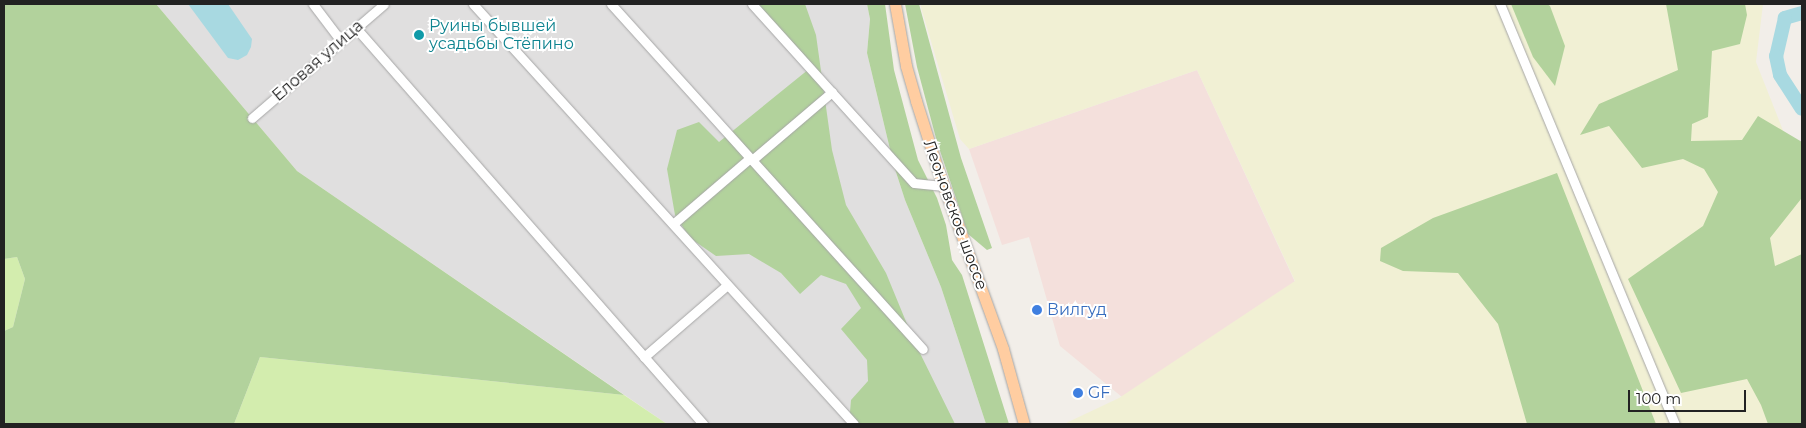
<!DOCTYPE html>
<meta charset="utf-8">
<style>
body{margin:0}
#map{position:relative;width:1806px;height:428px;overflow:hidden;background:#f2eee9;font-family:Montserrat,sans-serif}
div>[style]{position:absolute}
[style*='--x']{left:calc(var(--x)*1px);top:calc(var(--y)*1px);width:calc(var(--w)*1px);rotate:calc(var(--a)*1deg)}
.residential>*{inset:0;background:#e0dfdf}
.military>*{inset:0;background:#f4e0dc}
.farmland>*{inset:0;background:#f1f0d4}
.grass>*{inset:0;background:#d3edae}
.forest>*{inset:0;background:#b2d29c}
.water>*{inset:0;background:#a8d9e1}
.river>*{height:14px;margin:-7px;padding:0 7px;transform-origin:7px;border-radius:7px;background:#a8d9e1}
.roads{filter:drop-shadow(0 0 1px #a6a6a6) drop-shadow(0 0 1px #a6a6a6)}
.minor>*{height:9px;margin:-4.5px;padding:0 4.5px;transform-origin:4.5px;border-radius:4.5px;background:#fff}
.major>*{height:11px;margin:-5.5px;padding:0 5.5px;transform-origin:5.5px;border-radius:5.5px;background:#ffcda1}
.dots>*{width:14px;height:14px;translate:-50% -50%;box-sizing:border-box;border:2px solid #fff;border-radius:50%}
span{translate:-50% -50%;white-space:nowrap;text-align:center;line-height:1.15;-webkit-text-stroke:4px #fff;paint-order:stroke}
.culture-label{font-size:16px;color:#0d838f}
.left{translate:0 -50%;text-align:left}
.street-label{font-size:16px;color:#222}
.shop-label{font-size:16px;color:#366cbe}
.frame{position:absolute;inset:0;border:5px solid #222;pointer-events:none}
.scale{position:absolute;left:1628px;top:390px;width:118px;height:22px;box-sizing:border-box;border:2px solid #222;border-top:0;padding-left:6px;font-size:15px;line-height:18px;white-space:nowrap;color:#222;-webkit-text-stroke:4px #fff;paint-order:stroke}
</style>
<div id="map">
<div class="residential">
<i style="clip-path:polygon(156px 4px,867px 4px,870px 19px,867px 53px,894px 166px,905px 200px,941px 287px,986px 424px,667px 424px,297px 171px)"></i>
</div>
<div class="military">
<i style="clip-path:polygon(1197px 70px,1295px 282px,1122px 397px,1060px 346px,1029px 237px,1002px 245px,969px 149px)"></i>
</div>
<div class="farmland">
<i style="clip-path:polygon(920px 4px,1763px 4px,1756px 62px,1788px 143px,1802px 159px,1802px 424px,1064px 424px,1119px 398px,1295px 281px,1197px 70px,969px 149px,960px 139px)"></i>
</div>
<div class="grass">
<i style="clip-path:polygon(17px 257px,25px 279px,13px 327px,4px 331px,4px 259px)"></i>
<i style="clip-path:polygon(260px 357px,624px 395px,667px 424px,234px 424px)"></i>
</div>
<div class="forest">
<i style="clip-path:polygon(4px 4px,156px 4px,297px 171px,624px 395px,260px 357px,234px 424px,4px 424px,4px 331px,13px 327px,25px 279px,17px 257px,4px 259px)"></i>
<i style="clip-path:polygon(753px 4px,805px 4px,816px 35px,832px 150px,846px 205px,886px 273px,914px 341px,955px 424px,849px 424px,851px 400px,868px 381px,867px 360px,841px 329px,861px 308px,846px 284px,821px 275px,800px 294px,781px 273px,749px 254px,716px 256px,690px 238px,675px 215px,667px 169px,677px 130px,699px 122px,719px 142px,809px 69px)"></i>
<i style="clip-path:polygon(867px 4px,885px 4px,894px 70px,918px 160px,937px 198px,946px 225px,952px 260px,962px 275px,1009px 424px,986px 424px,941px 287px,905px 200px,894px 166px,867px 53px,870px 19px)"></i>
<i style="clip-path:polygon(905px 4px,919px 4px,961px 158px,992px 248px,987px 250px,968px 234px,937px 142px,917px 67px)"></i>
<i style="clip-path:polygon(1511px 4px,1547px 4px,1550px 6px,1565px 46px,1555px 86px,1533px 57px)"></i>
<i style="clip-path:polygon(1666px 4px,1745px 4px,1747px 15px,1740px 44px,1712px 51px,1708px 117px,1692px 124px,1691px 141px,1742px 140px,1758px 116px,1802px 142px,1801px 199px,1770px 238px,1775px 266px,1802px 254px,1802px 424px,1768px 424px,1761px 405px,1747px 379px,1681px 393px,1628px 279px,1703px 226px,1718px 192px,1704px 169px,1683px 159px,1642px 168px,1609px 126px,1580px 135px,1599px 104px,1678px 70px)"></i>
<i style="clip-path:polygon(1557px 173px,1656px 424px,1657px 424px,1527px 424px,1498px 324px,1458px 273px,1403px 271px,1380px 261px,1381px 248px,1433px 218px)"></i>
</div>
<div class="water">
<i style="clip-path:polygon(188px 4px,228px 4px,252px 39px,251px 47px,247px 55px,238px 60px,228px 58px)"></i>
</div>
<div class="river">
<i style="--x:1802;--y:13;--w:18;--a:164"></i>
<i style="--x:1785;--y:18;--w:39;--a:103"></i>
<i style="--x:1776;--y:56;--w:19;--a:78"></i>
<i style="--x:1780;--y:75;--w:40;--a:57.1"></i>
</div>
<div class="roads">
<div class="minor">
<i style="--x:313;--y:4;--w:46;--a:52.9"></i>
<i style="--x:473;--y:4;--w:567;--a:47.79"></i>
<i style="--x:611;--y:4;--w:465;--a:47.9"></i>
<i style="--x:752;--y:4;--w:241;--a:47.9"></i>
<i style="--x:914;--y:183;--w:30;--a:6"></i>
<i style="--x:1500;--y:4;--w:455;--a:67.4"></i>
<i style="--x:356;--y:28;--w:527;--a:48.77"></i>
<i style="--x:252;--y:118;--w:174;--a:-40.8"></i>
<i style="--x:752;--y:160;--w:105;--a:-40.4"></i>
<i style="--x:673;--y:224;--w:101;--a:-40.6"></i>
<i style="--x:644;--y:357;--w:110;--a:-40.9"></i>
</div>
<div class="major">
<i style="--x:895;--y:4;--w:63;--a:79.9"></i>
<i style="--x:906;--y:66;--w:36;--a:74"></i>
<i style="--x:916;--y:101;--w:72;--a:72.3"></i>
<i style="--x:938;--y:170;--w:190;--a:70"></i>
<i style="--x:1003;--y:349;--w:78;--a:74.4"></i>
</div>
</div>
<div class="dots">
<i style="left:419px;top:35px;background:#0f9aa8"></i>
<i style="left:1037px;top:310px;background:#3f7fe0"></i>
<i style="left:1078px;top:393px;background:#3f7fe0"></i>
</div>
<div class="culture-label">
<span class="left" style="left:429px;top:35px">Руины бывшей<br>усадьбы Стёпино</span>
</div>
<div class="street-label">
<span style="left:318px;top:61px;rotate:-41deg">Еловая улица</span>
<span style="left:955px;top:215px;rotate:70deg">Леоновское шоссе</span>
</div>
<div class="shop-label">
<span class="left" style="left:1047px;top:310px">Вилгуд</span>
<span class="left" style="left:1088px;top:393px">GF</span>
</div>
<div class="frame"></div>
<div class="scale">100 m</div>
</div>
